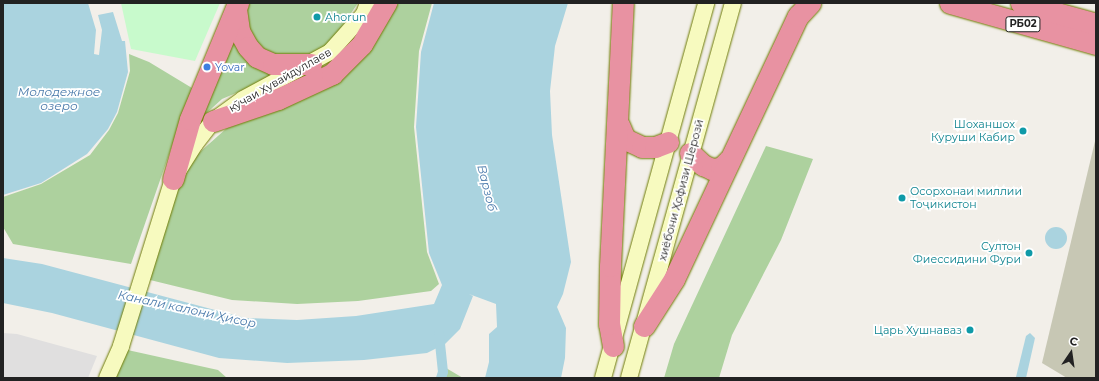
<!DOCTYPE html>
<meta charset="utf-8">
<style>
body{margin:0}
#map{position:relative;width:1099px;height:381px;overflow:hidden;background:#f2efe9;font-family:Montserrat,sans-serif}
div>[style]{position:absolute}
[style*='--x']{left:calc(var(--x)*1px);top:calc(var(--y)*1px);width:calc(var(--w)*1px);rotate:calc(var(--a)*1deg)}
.residential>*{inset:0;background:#e0dfdf}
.construction>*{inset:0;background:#c7c7b4}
.forest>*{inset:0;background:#add19e}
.park>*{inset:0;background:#c8facc}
.water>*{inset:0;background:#aad3df}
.round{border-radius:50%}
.canal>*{height:10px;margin:-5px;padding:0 5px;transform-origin:5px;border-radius:5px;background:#aad3df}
.roads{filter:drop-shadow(0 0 1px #707d05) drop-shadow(0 0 1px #707d05)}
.secondary>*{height:16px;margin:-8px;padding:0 8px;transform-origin:8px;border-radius:8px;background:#f7fabf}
.highway>*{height:21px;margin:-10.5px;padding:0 10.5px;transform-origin:10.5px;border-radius:10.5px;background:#e892a2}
.dots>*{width:11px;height:11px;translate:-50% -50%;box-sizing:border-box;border:2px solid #fff;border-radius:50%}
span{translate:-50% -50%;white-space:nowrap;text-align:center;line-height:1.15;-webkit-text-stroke:3.5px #fff;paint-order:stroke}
.shield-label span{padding:1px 3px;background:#fff;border:1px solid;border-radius:3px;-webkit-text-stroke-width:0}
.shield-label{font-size:10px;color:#222;font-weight:700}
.culture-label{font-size:11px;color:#0d838f}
.left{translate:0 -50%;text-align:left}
.right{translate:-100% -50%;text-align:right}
.shop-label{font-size:11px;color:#366cbe}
.street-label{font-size:11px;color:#222}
.water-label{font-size:12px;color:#4a7aab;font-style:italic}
.frame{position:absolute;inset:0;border:4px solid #222;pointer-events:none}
.north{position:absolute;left:1051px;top:333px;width:40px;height:40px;-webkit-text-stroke:3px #fff;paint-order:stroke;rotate:13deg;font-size:11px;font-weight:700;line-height:16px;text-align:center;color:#222}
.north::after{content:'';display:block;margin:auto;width:14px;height:18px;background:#222;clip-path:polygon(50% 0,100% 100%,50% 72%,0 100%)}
</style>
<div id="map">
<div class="residential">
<i style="clip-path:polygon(3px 333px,17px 334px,97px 356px,88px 378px,3px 378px)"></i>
</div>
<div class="construction">
<i style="clip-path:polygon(1096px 137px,1096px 378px,1067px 378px,1042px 363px)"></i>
</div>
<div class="forest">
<i style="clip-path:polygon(241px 3px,358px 3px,334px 38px,315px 55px,274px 77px,222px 99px,200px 119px)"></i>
<i style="clip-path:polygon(387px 3px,432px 3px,419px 51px,414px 127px,427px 252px,439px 284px,431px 291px,358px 301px,297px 304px,232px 300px,146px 279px,183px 167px,236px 120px,332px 75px)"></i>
<i style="clip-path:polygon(129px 54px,149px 62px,192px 88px,131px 264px,13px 244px,3px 227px,3px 197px,41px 184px,90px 155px,109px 130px,118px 113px,130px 71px)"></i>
<i style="clip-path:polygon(766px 146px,813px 159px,781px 240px,732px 335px,719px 378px,664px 378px,674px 344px)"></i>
<i style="clip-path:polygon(123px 349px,218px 370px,227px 378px,110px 378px)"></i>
<i style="clip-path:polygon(446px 368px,463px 378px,436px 378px)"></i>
</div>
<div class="park">
<i style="clip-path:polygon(121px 3px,220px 3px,195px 61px,131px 49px)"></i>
</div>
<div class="water">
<i style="clip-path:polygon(3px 3px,88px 3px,96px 30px,94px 54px,99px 55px,102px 30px,98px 15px,113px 12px,122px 41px,125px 41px,128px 72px,117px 112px,108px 129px,87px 154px,41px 183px,3px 195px)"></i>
<i style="clip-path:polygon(434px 3px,568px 3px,555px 46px,550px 91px,552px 135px,571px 262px,563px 294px,557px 307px,566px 328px,565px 358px,561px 378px,485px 378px,489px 362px,489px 334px,497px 327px,496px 304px,469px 294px,473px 296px,460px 329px,445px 344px,427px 353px,364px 360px,287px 363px,219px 358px,52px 313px,3px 303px,3px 258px,42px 264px,245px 318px,297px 320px,356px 316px,434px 304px,442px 285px,429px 253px,416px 127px,421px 52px)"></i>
<i class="round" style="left:1045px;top:227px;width:22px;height:22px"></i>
<i style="clip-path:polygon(1030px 333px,1035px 338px,1026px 378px,1016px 377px,1026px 336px)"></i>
</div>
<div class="canal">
<i style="--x:439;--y:334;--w:38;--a:84"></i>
<i style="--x:443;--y:372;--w:6;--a:108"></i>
</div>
<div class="roads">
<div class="secondary">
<i style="--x:107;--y:378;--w:35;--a:-66"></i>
<i style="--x:121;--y:346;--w:175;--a:-72.7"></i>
<i style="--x:173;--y:179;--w:41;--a:-57.8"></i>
<i style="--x:195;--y:144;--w:29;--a:-52"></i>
<i style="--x:213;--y:121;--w:37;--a:-36"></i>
<i style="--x:243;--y:99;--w:99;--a:-28.4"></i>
<i style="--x:330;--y:52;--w:51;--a:-48.2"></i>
<i style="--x:364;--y:14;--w:12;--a:-70"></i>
<i style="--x:603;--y:378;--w:389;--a:-74.6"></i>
<i style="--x:629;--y:378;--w:389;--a:-74.5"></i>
</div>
<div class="highway">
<i style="--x:950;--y:3;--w:152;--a:15.7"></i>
<i style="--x:1021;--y:3;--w:78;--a:15.6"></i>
<i style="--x:236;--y:9;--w:22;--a:82"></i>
<i style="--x:239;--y:31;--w:18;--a:61"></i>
<i style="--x:248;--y:47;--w:13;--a:48"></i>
<i style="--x:257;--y:57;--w:17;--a:24"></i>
<i style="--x:273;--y:64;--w:38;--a:0"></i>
<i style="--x:213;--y:121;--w:69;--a:-18.7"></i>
<i style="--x:278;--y:99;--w:60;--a:-24.8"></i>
<i style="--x:332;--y:74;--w:42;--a:-45"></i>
<i style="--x:362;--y:44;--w:48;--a:-59.7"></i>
<i style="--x:619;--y:125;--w:15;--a:67"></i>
<i style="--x:625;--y:139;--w:19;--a:25"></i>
<i style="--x:642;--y:147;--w:13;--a:0"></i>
<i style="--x:655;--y:147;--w:14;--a:-21"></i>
<i style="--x:690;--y:153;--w:18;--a:43"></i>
<i style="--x:703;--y:165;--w:10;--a:24"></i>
<i style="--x:712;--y:169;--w:9;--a:-6"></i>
<i style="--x:721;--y:168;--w:11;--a:-45"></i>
<i style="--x:173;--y:179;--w:62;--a:-74.2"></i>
<i style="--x:190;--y:119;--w:126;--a:-67.5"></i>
<i style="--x:644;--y:326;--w:56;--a:-57.4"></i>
<i style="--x:674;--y:279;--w:291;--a:-64.8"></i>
<i style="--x:798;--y:16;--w:18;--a:-47"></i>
<i style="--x:613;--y:346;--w:22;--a:-100"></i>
<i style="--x:609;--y:324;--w:58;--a:-89"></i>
<i style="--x:610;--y:266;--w:263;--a:-87.2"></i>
</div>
</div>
<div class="dots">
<i style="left:317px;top:17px;background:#0f9aa8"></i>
<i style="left:207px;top:67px;background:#3f7fe0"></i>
<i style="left:1023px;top:131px;background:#0f9aa8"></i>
<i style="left:902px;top:198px;background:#0f9aa8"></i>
<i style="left:1029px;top:253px;background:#0f9aa8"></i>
<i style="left:970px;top:330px;background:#0f9aa8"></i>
</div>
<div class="shield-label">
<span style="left:1023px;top:24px">РБ02</span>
</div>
<div class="culture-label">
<span class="left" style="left:325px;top:17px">Ahorun</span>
<span class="right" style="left:1015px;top:131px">Шоханшох<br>Куруши Кабир</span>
<span class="left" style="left:910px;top:198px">Осорхонаи миллии<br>Тоҷикистон</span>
<span class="right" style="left:1021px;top:253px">Султон<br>Фиессидини Фури</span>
<span class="right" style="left:962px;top:330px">Царь Хушнаваз</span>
</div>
<div class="shop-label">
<span class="left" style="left:215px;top:67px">Yovar</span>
</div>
<div class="street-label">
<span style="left:280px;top:80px;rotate:-30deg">кӯчаи Хувайдуллаев</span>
<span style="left:681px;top:190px;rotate:-75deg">хиёбони Ҳофизи Шерозӣ</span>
</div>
<div class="water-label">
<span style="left:59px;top:99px">Молодежное<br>озеро</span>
<span style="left:487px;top:188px;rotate:76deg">Варзоб</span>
<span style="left:187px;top:309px;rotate:12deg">Канали калони Ҳисор</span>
</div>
<div class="frame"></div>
<div class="north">С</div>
</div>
